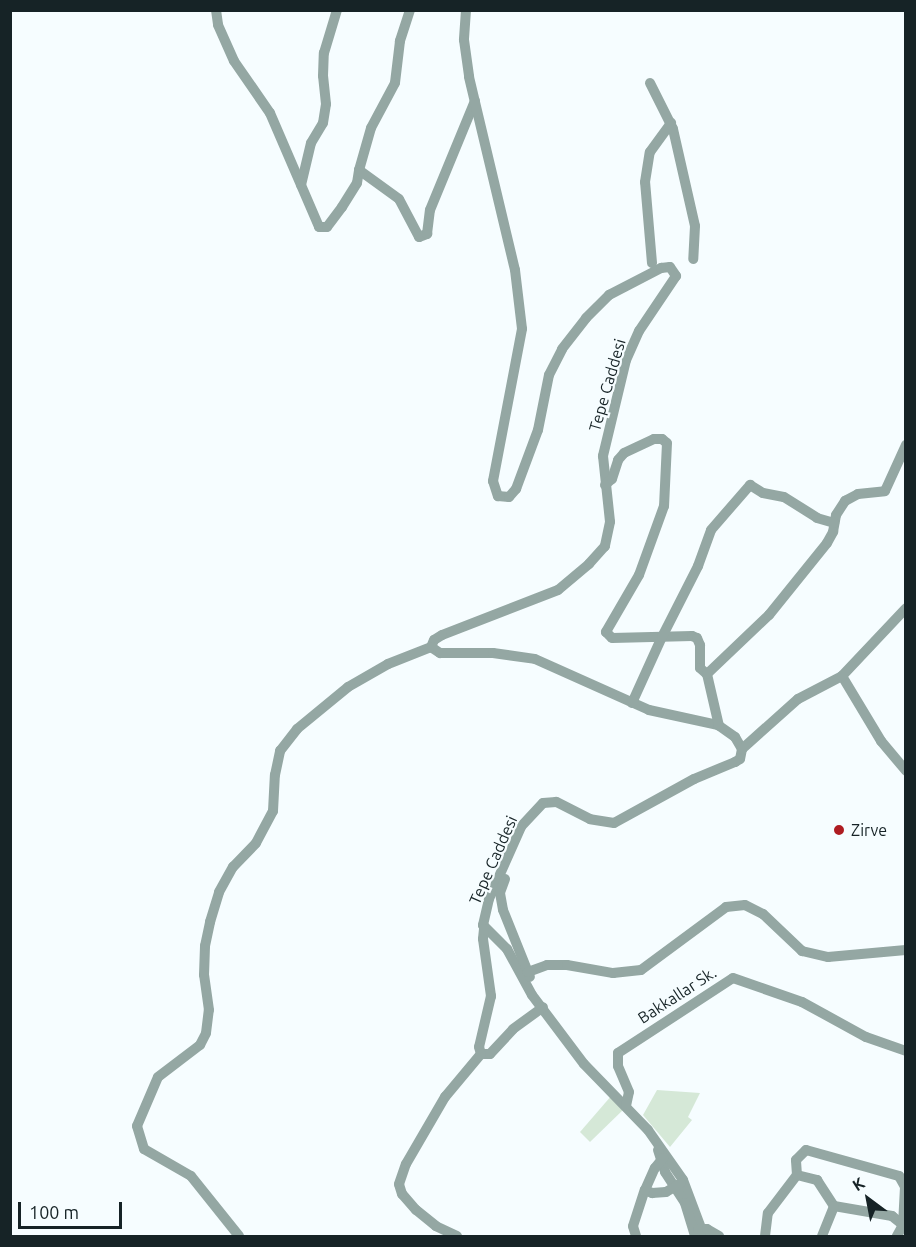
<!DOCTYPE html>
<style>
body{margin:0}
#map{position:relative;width:916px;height:1247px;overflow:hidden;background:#f6fdff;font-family:Ubuntu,sans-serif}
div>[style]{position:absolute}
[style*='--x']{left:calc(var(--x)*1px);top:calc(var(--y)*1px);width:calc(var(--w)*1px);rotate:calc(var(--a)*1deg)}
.green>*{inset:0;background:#d5e8d7}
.minor>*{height:10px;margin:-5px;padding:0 5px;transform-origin:5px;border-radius:5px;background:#94a7a3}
.dots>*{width:16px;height:16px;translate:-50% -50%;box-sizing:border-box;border:3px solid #f6fdff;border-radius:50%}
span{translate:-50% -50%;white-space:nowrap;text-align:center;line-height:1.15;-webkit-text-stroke:4.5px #f6fdff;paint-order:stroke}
.street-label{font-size:16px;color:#162326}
.poi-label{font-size:16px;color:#162326}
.left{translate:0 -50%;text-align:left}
.frame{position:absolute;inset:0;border:12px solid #162326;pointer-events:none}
.north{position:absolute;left:838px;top:1169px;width:60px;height:60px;-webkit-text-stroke:4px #f6fdff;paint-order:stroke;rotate:328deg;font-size:16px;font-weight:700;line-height:24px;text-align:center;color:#162326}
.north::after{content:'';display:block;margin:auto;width:21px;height:27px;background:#162326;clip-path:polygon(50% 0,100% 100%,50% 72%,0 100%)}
.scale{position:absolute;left:18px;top:1202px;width:104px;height:27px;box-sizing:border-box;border:3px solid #162326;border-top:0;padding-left:8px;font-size:18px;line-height:21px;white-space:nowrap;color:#162326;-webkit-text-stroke:4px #f6fdff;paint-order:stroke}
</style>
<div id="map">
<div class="green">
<i style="clip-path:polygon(657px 1090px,700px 1093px,688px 1117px,692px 1120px,670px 1147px,643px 1115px)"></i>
<i style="clip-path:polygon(612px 1095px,625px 1108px,590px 1142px,580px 1132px)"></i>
</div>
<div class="minor">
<i style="--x:216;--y:10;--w:15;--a:82"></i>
<i style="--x:218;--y:25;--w:39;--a:66"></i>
<i style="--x:234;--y:61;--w:63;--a:55.3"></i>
<i style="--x:270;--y:113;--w:124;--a:66.7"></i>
<i style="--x:319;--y:227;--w:8;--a:0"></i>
<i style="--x:327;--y:227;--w:25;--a:-53"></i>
<i style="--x:342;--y:207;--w:28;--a:-58"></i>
<i style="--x:357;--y:183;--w:13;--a:-81"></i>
<i style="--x:410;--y:10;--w:33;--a:108"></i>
<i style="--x:400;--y:41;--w:42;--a:96.8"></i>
<i style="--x:395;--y:83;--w:51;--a:118.1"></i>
<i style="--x:371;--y:128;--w:44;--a:105.9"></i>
<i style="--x:359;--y:170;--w:49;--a:35.9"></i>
<i style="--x:399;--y:199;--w:43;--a:62.2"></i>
<i style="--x:419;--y:237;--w:9;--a:-21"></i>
<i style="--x:427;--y:234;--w:24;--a:-83"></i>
<i style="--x:430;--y:210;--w:118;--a:-67.6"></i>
<i style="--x:466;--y:10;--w:30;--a:94"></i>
<i style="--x:464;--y:40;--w:37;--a:82"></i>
<i style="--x:469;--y:77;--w:198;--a:76.6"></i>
<i style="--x:515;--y:270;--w:59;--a:83.2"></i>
<i style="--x:522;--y:329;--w:155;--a:100.8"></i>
<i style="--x:493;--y:481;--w:16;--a:72"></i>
<i style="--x:498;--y:496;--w:11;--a:5"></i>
<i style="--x:509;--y:497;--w:11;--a:-49"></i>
<i style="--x:516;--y:489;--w:63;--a:-69.6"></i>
<i style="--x:538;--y:430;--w:56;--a:-78.7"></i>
<i style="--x:549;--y:375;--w:29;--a:-63"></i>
<i style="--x:562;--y:349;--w:39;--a:-52"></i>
<i style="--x:586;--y:318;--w:33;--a:-45"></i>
<i style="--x:609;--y:295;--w:59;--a:-27.4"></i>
<i style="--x:661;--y:268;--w:9;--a:-6"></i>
<i style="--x:670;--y:267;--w:11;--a:56"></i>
<i style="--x:676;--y:276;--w:66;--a:123.9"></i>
<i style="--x:639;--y:331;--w:32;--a:114"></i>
<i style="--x:626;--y:360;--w:99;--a:103.5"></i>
<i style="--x:603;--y:456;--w:66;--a:83.9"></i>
<i style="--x:610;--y:522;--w:25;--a:102"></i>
<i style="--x:605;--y:546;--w:24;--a:132"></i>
<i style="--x:589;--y:564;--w:40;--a:140"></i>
<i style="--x:558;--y:590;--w:124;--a:158.8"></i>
<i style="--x:442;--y:635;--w:9;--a:148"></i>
<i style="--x:434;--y:640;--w:8;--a:113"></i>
<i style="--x:431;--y:647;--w:11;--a:34"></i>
<i style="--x:440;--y:653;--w:53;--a:0"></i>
<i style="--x:493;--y:653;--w:42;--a:8.1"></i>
<i style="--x:535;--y:659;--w:125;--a:24.1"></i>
<i style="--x:649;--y:710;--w:71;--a:12.3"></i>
<i style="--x:718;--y:725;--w:21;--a:35"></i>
<i style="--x:735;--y:737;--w:14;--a:60"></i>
<i style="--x:742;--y:749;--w:10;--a:101"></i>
<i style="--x:740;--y:759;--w:6;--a:149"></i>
<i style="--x:735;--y:762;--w:44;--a:157.5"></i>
<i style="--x:694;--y:779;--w:91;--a:151.2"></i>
<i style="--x:614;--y:823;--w:24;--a:-171"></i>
<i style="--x:590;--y:819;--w:38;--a:-153"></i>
<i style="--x:556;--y:802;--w:13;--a:176"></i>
<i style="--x:543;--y:803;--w:33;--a:133"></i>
<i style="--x:521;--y:827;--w:79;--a:114"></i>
<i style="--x:489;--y:899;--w:27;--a:103"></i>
<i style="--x:483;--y:925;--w:34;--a:45"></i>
<i style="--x:507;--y:949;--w:52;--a:61.5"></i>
<i style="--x:532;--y:995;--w:86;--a:53"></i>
<i style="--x:584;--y:1064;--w:92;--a:45.9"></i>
<i style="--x:648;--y:1130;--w:61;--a:55"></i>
<i style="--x:683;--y:1180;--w:60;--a:69.4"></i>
<i style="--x:650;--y:83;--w:51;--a:63.4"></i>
<i style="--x:673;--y:129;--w:99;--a:77.2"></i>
<i style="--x:695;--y:226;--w:33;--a:93"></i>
<i style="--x:301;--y:185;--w:43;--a:-76.6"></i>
<i style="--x:311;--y:143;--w:23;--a:-59"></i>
<i style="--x:323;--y:123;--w:19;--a:-81"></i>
<i style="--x:326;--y:104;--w:28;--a:-96"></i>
<i style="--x:323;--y:76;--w:23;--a:-88"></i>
<i style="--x:324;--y:53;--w:45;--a:-73.2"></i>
<i style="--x:652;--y:263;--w:81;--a:-94.9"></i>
<i style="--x:645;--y:182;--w:30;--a:-81"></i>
<i style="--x:650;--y:152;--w:36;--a:-54"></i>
<i style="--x:605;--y:485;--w:9;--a:-41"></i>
<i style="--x:612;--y:479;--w:20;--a:-72"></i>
<i style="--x:618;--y:460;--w:9;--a:-49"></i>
<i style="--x:624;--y:453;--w:33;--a:-25"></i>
<i style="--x:654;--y:439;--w:8;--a:0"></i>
<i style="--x:662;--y:439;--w:6;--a:39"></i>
<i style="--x:667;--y:443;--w:63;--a:92.7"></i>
<i style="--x:664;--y:506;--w:73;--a:109.9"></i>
<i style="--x:639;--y:575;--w:66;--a:120.1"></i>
<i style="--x:606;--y:632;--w:8;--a:45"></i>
<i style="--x:612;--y:638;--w:80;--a:-1.4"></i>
<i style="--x:692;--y:636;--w:5;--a:22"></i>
<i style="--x:697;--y:638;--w:8;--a:67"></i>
<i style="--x:700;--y:645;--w:23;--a:90"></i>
<i style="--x:700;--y:668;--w:9;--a:41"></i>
<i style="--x:707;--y:674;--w:53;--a:77"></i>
<i style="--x:707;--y:674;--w:86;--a:-43.6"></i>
<i style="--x:769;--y:615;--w:92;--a:-51.1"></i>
<i style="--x:827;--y:543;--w:13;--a:-61"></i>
<i style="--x:833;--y:532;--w:17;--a:-80"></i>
<i style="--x:836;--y:515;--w:17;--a:-57"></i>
<i style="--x:845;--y:501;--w:15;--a:-28"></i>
<i style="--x:858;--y:494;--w:27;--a:-6"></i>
<i style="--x:885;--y:491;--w:51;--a:-65.5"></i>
<i style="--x:842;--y:676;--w:76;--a:59"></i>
<i style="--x:881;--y:741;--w:39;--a:50"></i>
<i style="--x:632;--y:703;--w:72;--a:-65.6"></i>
<i style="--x:662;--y:637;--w:80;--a:-63.1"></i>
<i style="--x:698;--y:566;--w:38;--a:-70"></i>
<i style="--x:711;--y:530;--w:60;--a:-49.1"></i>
<i style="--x:750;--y:485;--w:15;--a:32"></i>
<i style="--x:763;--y:493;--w:21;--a:11"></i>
<i style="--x:784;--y:497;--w:39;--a:32"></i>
<i style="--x:817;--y:518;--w:18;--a:16"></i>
<i style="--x:742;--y:749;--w:75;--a:-41.8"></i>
<i style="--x:798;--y:699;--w:50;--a:-27.6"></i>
<i style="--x:842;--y:676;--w:93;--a:-46.7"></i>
<i style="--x:505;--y:879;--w:15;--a:110"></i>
<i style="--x:500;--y:893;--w:17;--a:80"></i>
<i style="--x:503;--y:910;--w:72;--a:68.1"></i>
<i style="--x:484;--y:929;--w:10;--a:96"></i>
<i style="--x:483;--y:939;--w:58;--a:82"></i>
<i style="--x:491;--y:996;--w:52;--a:103.2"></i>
<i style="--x:479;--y:1047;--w:7;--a:74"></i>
<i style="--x:481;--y:1054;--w:9;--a:0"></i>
<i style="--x:490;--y:1054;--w:34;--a:-47"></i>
<i style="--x:513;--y:1029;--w:37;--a:-36"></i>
<i style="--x:528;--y:972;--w:20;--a:-20"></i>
<i style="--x:547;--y:965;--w:20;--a:0"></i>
<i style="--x:567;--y:965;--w:47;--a:9.9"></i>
<i style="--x:613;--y:973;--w:28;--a:-6"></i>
<i style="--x:641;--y:970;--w:106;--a:-36.5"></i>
<i style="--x:726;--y:907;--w:19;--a:-6"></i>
<i style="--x:745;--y:905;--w:20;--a:27"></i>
<i style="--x:763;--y:914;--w:54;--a:43.5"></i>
<i style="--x:802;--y:951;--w:27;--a:13"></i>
<i style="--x:828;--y:957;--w:78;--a:-5.1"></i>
<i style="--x:626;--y:1106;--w:14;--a:-78"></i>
<i style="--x:629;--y:1092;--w:28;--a:-113"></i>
<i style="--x:618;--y:1066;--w:13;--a:-90"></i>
<i style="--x:618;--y:1053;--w:137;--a:-33.1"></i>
<i style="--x:733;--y:978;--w:73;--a:19.2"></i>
<i style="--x:802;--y:1002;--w:73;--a:28.7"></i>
<i style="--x:866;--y:1037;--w:42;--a:19.3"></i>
<i style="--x:658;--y:1150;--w:23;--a:72"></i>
<i style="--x:665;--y:1172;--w:37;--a:57"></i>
<i style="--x:685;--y:1203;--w:34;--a:73"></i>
<i style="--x:797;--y:1175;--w:21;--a:14"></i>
<i style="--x:817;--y:1180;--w:31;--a:57"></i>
<i style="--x:834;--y:1206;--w:59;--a:9.8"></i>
<i style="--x:892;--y:1216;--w:14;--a:39"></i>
<i style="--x:645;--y:1190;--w:8;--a:23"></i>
<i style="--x:652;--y:1193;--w:14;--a:-4"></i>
<i style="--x:666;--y:1192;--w:17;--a:-31"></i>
<i style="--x:698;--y:1229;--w:9;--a:0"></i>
<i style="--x:707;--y:1229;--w:14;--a:30"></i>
<i style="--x:239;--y:1236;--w:77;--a:-128.7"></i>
<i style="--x:191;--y:1176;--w:54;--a:-150.1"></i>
<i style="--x:144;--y:1149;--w:24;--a:-107"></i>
<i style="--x:137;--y:1126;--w:53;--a:-66.8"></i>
<i style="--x:158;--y:1077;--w:53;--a:-37.3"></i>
<i style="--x:200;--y:1045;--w:13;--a:-63"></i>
<i style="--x:206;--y:1033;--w:23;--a:-83"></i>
<i style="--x:209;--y:1010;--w:35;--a:-98"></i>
<i style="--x:204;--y:975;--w:29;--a:-88"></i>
<i style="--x:205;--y:946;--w:25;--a:-78"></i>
<i style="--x:210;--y:922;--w:31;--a:-73"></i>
<i style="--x:219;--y:892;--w:29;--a:-61"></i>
<i style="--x:233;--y:867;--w:33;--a:-46"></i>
<i style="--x:256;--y:843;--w:36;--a:-62"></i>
<i style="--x:273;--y:811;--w:36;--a:-87"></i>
<i style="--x:275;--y:775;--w:25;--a:-78"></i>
<i style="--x:280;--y:751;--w:28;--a:-52"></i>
<i style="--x:297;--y:729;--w:66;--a:-39.5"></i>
<i style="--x:348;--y:687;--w:46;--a:-29.9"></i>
<i style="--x:388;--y:664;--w:46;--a:-21.6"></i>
<i style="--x:457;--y:1236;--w:23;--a:-155"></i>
<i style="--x:436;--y:1226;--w:26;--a:-141"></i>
<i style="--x:416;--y:1210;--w:21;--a:-131"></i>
<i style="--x:402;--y:1194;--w:10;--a:-107"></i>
<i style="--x:399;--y:1184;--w:21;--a:-71"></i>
<i style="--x:406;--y:1164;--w:78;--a:-59.8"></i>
<i style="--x:445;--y:1097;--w:56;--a:-50.1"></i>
<i style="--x:636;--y:1236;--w:10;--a:-107"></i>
<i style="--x:633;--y:1226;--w:38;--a:-72"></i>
<i style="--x:645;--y:1190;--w:24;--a:-66"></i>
<i style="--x:655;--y:1168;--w:13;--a:-51"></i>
<i style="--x:765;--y:1236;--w:23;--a:-83"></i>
<i style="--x:768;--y:1213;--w:48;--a:-52.7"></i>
<i style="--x:797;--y:1175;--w:15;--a:-94"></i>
<i style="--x:796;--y:1160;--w:14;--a:-45"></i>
<i style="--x:806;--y:1150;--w:97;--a:15.6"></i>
<i style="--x:899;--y:1176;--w:13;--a:61"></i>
<i style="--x:905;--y:1187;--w:38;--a:93"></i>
<i style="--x:903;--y:1225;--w:13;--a:119"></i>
<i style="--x:822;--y:1236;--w:32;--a:-68"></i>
</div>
<div class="dots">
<i style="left:839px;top:830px;background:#ae1c21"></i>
</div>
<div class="street-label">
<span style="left:607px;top:385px;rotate:-74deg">Tepe Caddesi</span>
<span style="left:493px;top:860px;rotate:-66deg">Tepe Caddesi</span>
<span style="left:677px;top:995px;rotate:-33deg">Bakkallar Sk.</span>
</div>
<div class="poi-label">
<span class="left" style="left:851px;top:830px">Zirve</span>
</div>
<div class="frame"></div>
<div class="north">K</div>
<div class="scale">100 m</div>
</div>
